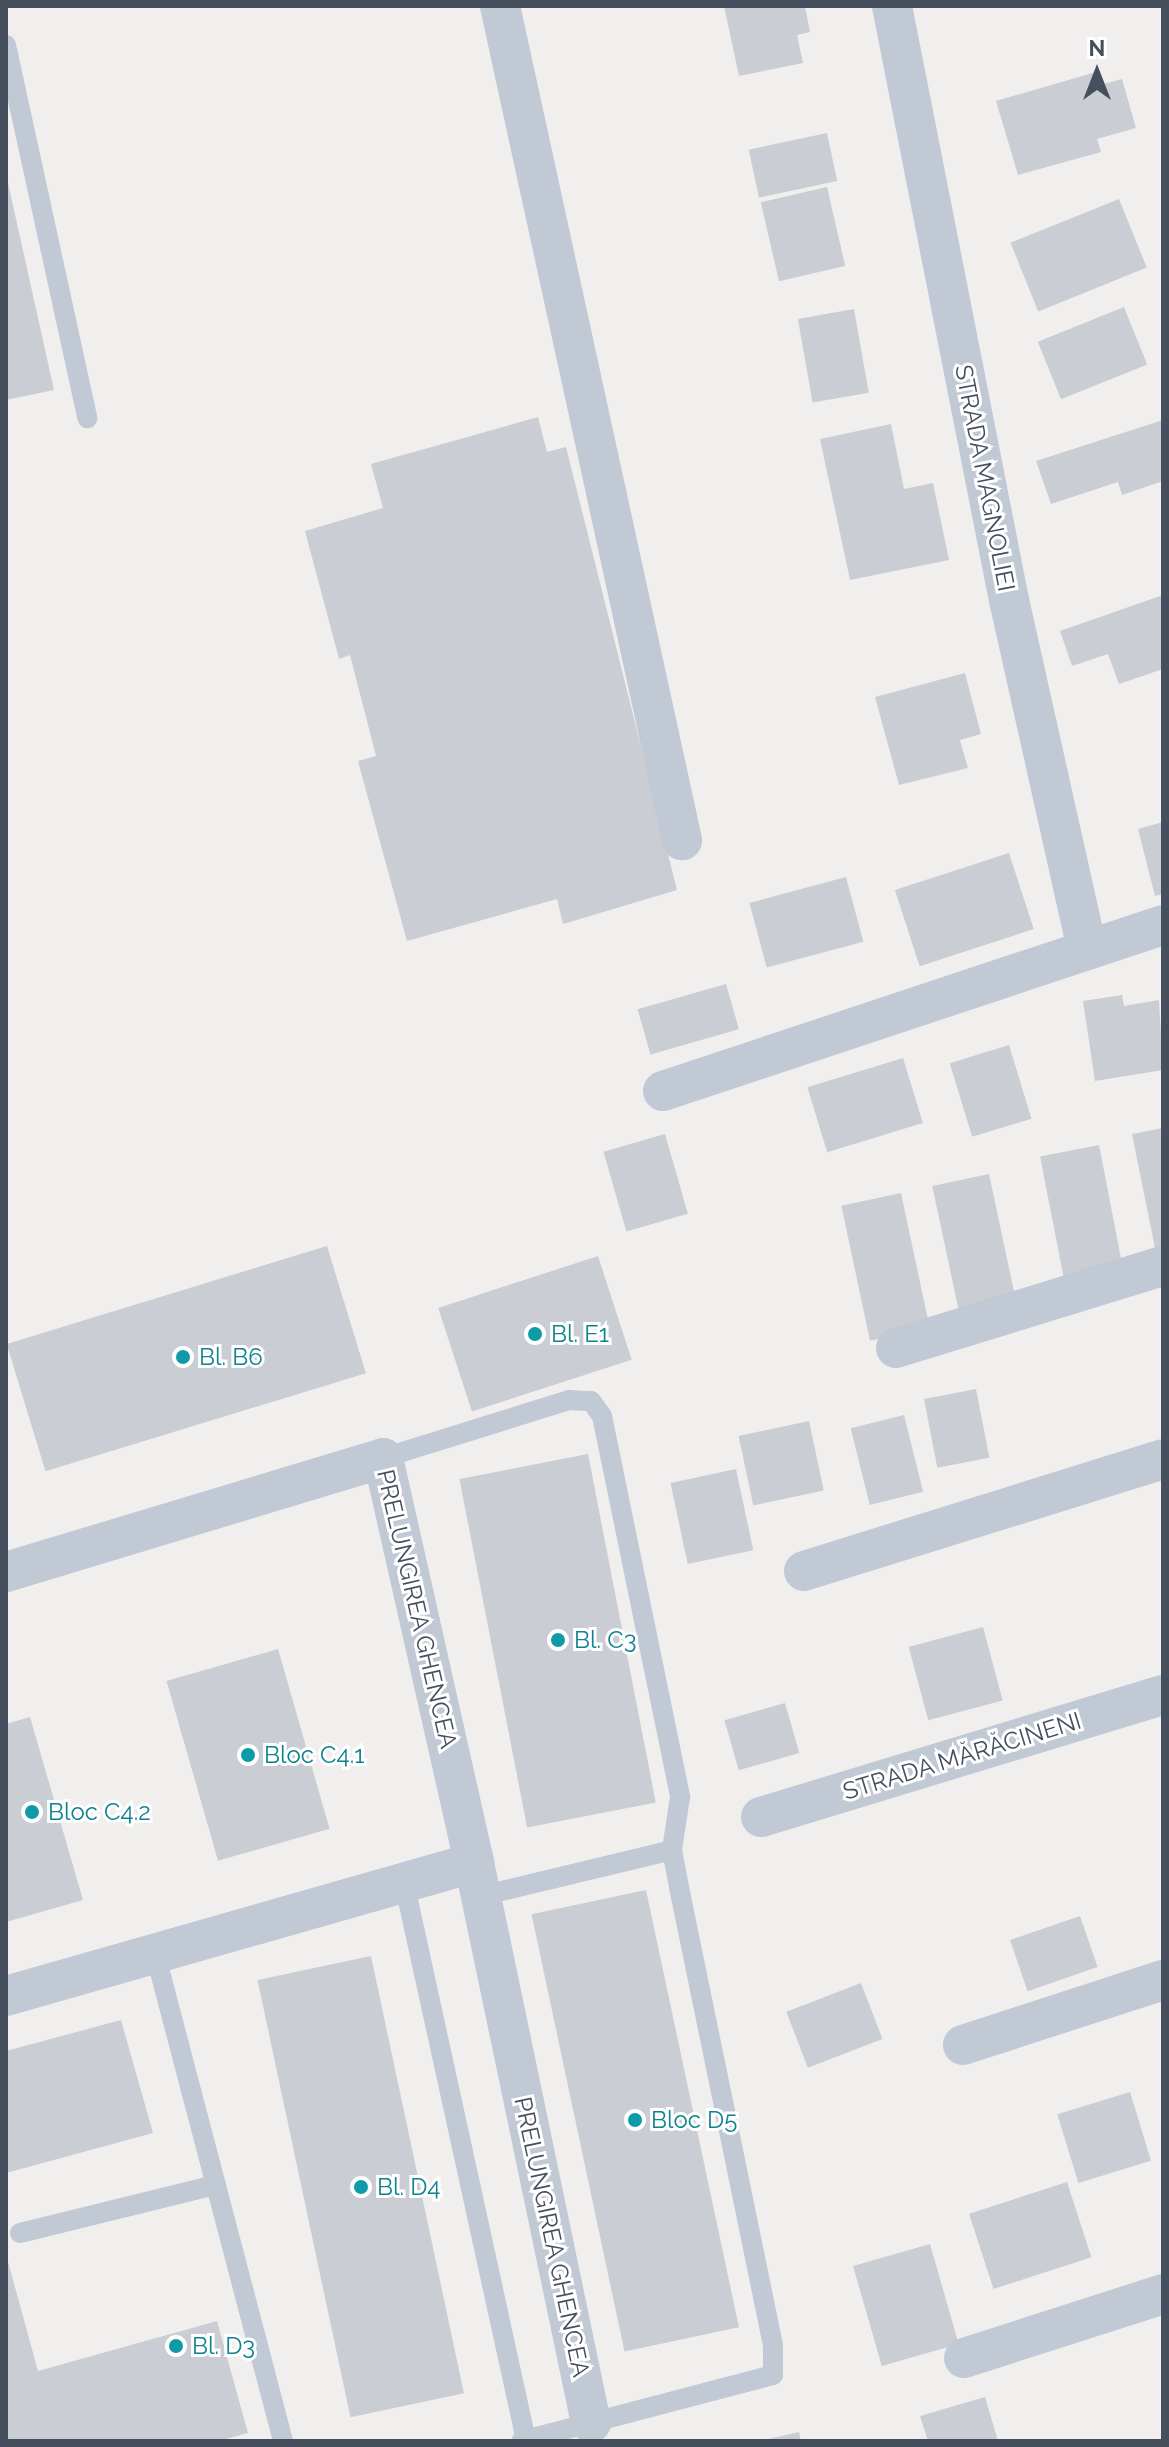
<!DOCTYPE html>
<meta charset="utf-8">
<style>
body{margin:0}
#map{position:relative;width:1169px;height:2447px;overflow:hidden;background:#f1eeee;font-family:Raleway,sans-serif}
div>[style]{position:absolute}
[style*='--x']{left:calc(var(--x)*1px);top:calc(var(--y)*1px);width:calc(var(--w)*1px);rotate:calc(var(--a)*1deg)}
.building>*{inset:0;background:#cacdd3;transform-origin:0 0}
.service>*{height:20px;margin:-10px;padding:0 10px;transform-origin:10px;border-radius:10px;background:#c1c9d4}
.minor>*{height:40px;margin:-20px;padding:0 20px;transform-origin:20px;border-radius:20px;background:#c1c9d4}
.dots>*{width:22px;height:22px;translate:-50% -50%;box-sizing:border-box;border:4px solid #fff;border-radius:50%}
span{translate:-50% -50%;white-space:nowrap;text-align:center;line-height:1.15;-webkit-text-stroke:6px #fff;paint-order:stroke}
.street-label{font-size:24px;color:#454f5d}
.culture-label{font-size:24px;color:#0d838f}
.left{translate:0 -50%;text-align:left}
.frame{position:absolute;inset:0;border:8px solid #454f5d;pointer-events:none}
.north{position:absolute;left:1057px;top:32px;width:80px;height:80px;-webkit-text-stroke:6px #fff;paint-order:stroke;rotate:0deg;font-size:22px;font-weight:700;line-height:32px;text-align:center;color:#454f5d}
.north::after{content:'';display:block;margin:auto;width:28px;height:36px;background:#454f5d;clip-path:polygon(50% 0,100% 100%,50% 72%,0 100%)}
</style>
<div id="map">
<div class="building">
<i style="clip-path:polygon(724px 6px,805px 6px,810px 32px,797px 35px,803px 63px,739px 76px)"></i>
<i style="clip-path:polygon(1096px 72px,1100px 85px,1122px 79px,1136px 128px,1097px 139px,1101px 152px,1018px 175px,996px 101px)"></i>
<i style="left:827px;top:133px;width:49px;height:80px;rotate:78deg"></i>
<i style="clip-path:polygon(6px 174px,54px 390px,6px 400px)"></i>
<i style="left:827px;top:187px;width:81px;height:68px;rotate:77deg"></i>
<i style="left:1119px;top:199px;width:74px;height:117px;rotate:68deg"></i>
<i style="left:1124px;top:307px;width:62px;height:93px;rotate:68deg"></i>
<i style="left:854px;top:309px;width:85px;height:57px;rotate:80deg"></i>
<i style="clip-path:polygon(538px 417px,547px 452px,566px 447px,677px 890px,563px 924px,557px 899px,407px 941px,358px 761px,376px 756px,350px 655px,339px 659px,305px 531px,383px 508px,371px 464px)"></i>
<i style="clip-path:polygon(1163px 420px,1163px 481px,1122px 495px,1118px 482px,1051px 504px,1036px 461px)"></i>
<i style="clip-path:polygon(891px 424px,904px 489px,933px 483px,949px 560px,850px 580px,820px 439px)"></i>
<i style="clip-path:polygon(1163px 595px,1163px 669px,1119px 684px,1108px 654px,1072px 666px,1060px 631px)"></i>
<i style="clip-path:polygon(965px 673px,981px 734px,960px 740px,968px 768px,899px 785px,875px 697px)"></i>
<i style="clip-path:polygon(1163px 822px,1163px 894px,1155px 896px,1138px 829px)"></i>
<i style="left:1009px;top:853px;width:80px;height:120px;rotate:72deg"></i>
<i style="left:846px;top:877px;width:67px;height:100px;rotate:75deg"></i>
<i style="left:726px;top:984px;width:47px;height:92px;rotate:74deg"></i>
<i style="clip-path:polygon(1122px 995px,1124px 1006px,1159px 1000px,1163px 1070px,1095px 1081px,1083px 1001px)"></i>
<i style="left:1009px;top:1045px;width:77px;height:62px;rotate:73deg"></i>
<i style="left:903px;top:1058px;width:68px;height:100px;rotate:73deg"></i>
<i style="clip-path:polygon(1163px 1128px,1163px 1252px,1156px 1253px,1132px 1134px)"></i>
<i style="left:665px;top:1134px;width:83px;height:64px;rotate:74deg"></i>
<i style="left:1099px;top:1145px;width:124px;height:60px;rotate:79deg"></i>
<i style="left:989px;top:1174px;width:129px;height:58px;rotate:78deg"></i>
<i style="left:901px;top:1193px;width:138px;height:61px;rotate:78deg"></i>
<i style="left:327px;top:1246px;width:133px;height:335px;rotate:73deg"></i>
<i style="left:598px;top:1256px;width:109px;height:168px;rotate:72deg"></i>
<i style="left:976px;top:1389px;width:70px;height:53px;rotate:79deg"></i>
<i style="left:904px;top:1415px;width:79px;height:55px;rotate:76deg"></i>
<i style="left:809px;top:1421px;width:71px;height:72px;rotate:78deg"></i>
<i style="left:588px;top:1454px;width:355px;height:131px;rotate:79deg"></i>
<i style="left:736px;top:1469px;width:83px;height:67px;rotate:78deg"></i>
<i style="left:983px;top:1627px;width:76px;height:77px;rotate:75deg"></i>
<i style="left:278px;top:1649px;width:187px;height:116px;rotate:74deg"></i>
<i style="left:785px;top:1703px;width:52px;height:63px;rotate:74deg"></i>
<i style="clip-path:polygon(30px 1717px,83px 1900px,6px 1922px,6px 1724px)"></i>
<i style="left:646px;top:1890px;width:447px;height:117px;rotate:78deg"></i>
<i style="left:1080px;top:1916px;width:54px;height:74px;rotate:71deg"></i>
<i style="left:371px;top:1956px;width:447px;height:116px;rotate:78deg"></i>
<i style="left:861px;top:1983px;width:60px;height:80px;rotate:69deg"></i>
<i style="clip-path:polygon(121px 2020px,153px 2133px,6px 2173px,6px 2051px)"></i>
<i style="left:1130px;top:2092px;width:72px;height:76px;rotate:73deg"></i>
<i style="left:1067px;top:2182px;width:79px;height:103px;rotate:72deg"></i>
<i style="left:930px;top:2244px;width:104px;height:80px;rotate:74deg"></i>
<i style="clip-path:polygon(7px 2258px,38px 2371px,217px 2321px,248px 2433px,219px 2441px,6px 2441px)"></i>
<i style="clip-path:polygon(985px 2397px,998px 2441px,928px 2441px,920px 2416px)"></i>
<i style="clip-path:polygon(799px 2432px,801px 2441px,764px 2441px,764px 2440px)"></i>
</div>
<div class="service">
<i style="--x:6;--y:45;--w:382;--a:77.7"></i>
<i style="--x:383;--y:1458;--w:195;--a:-17.3"></i>
<i style="--x:569;--y:1400;--w:22;--a:3"></i>
<i style="--x:591;--y:1401;--w:19;--a:54"></i>
<i style="--x:602;--y:1416;--w:389;--a:78.4"></i>
<i style="--x:680;--y:1797;--w:54;--a:98.6"></i>
<i style="--x:672;--y:1850;--w:48;--a:79.2"></i>
<i style="--x:681;--y:1897;--w:457;--a:78.4"></i>
<i style="--x:773;--y:2345;--w:30;--a:90"></i>
<i style="--x:773;--y:2375;--w:260;--a:165.3"></i>
<i style="--x:404;--y:1882;--w:571;--a:77.67"></i>
<i style="--x:481;--y:1896;--w:196;--a:-13.5"></i>
<i style="--x:155;--y:1953;--w:505;--a:75.3"></i>
<i style="--x:20;--y:2233;--w:202;--a:-13.8"></i>
</div>
<div class="minor">
<i style="--x:500;--y:6;--w:854;--a:77.69"></i>
<i style="--x:892;--y:6;--w:605;--a:78.86"></i>
<i style="--x:1009;--y:600;--w:358;--a:77.4"></i>
<i style="--x:663;--y:1091;--w:527;--a:-18.37"></i>
<i style="--x:896;--y:1348;--w:279;--a:-17.1"></i>
<i style="--x:804;--y:1571;--w:376;--a:-17.3"></i>
<i style="--x:6;--y:1572;--w:394;--a:-16.8"></i>
<i style="--x:383;--y:1458;--w:415;--a:77.3"></i>
<i style="--x:474;--y:1863;--w:572;--a:78.2"></i>
<i style="--x:761;--y:1817;--w:420;--a:-16.9"></i>
<i style="--x:6;--y:1996;--w:487;--a:-15.9"></i>
<i style="--x:963;--y:2045;--w:210;--a:-18"></i>
<i style="--x:964;--y:2358;--w:209;--a:-17.8"></i>
</div>
<div class="dots">
<i style="left:535px;top:1334px;background:#0f9aa8"></i>
<i style="left:183px;top:1357px;background:#0f9aa8"></i>
<i style="left:558px;top:1640px;background:#0f9aa8"></i>
<i style="left:248px;top:1755px;background:#0f9aa8"></i>
<i style="left:32px;top:1812px;background:#0f9aa8"></i>
<i style="left:635px;top:2120px;background:#0f9aa8"></i>
<i style="left:361px;top:2187px;background:#0f9aa8"></i>
<i style="left:176px;top:2346px;background:#0f9aa8"></i>
</div>
<div class="street-label">
<span style="left:985px;top:478px;rotate:79deg">STRADA MAGNOLIEI</span>
<span style="left:417px;top:1609px;rotate:77deg">PRELUNGIREA GHENCEA</span>
<span style="left:962px;top:1756px;rotate:-17deg">STRADA MĂRĂCINENI</span>
<span style="left:552px;top:2237px;rotate:78deg">PRELUNGIREA GHENCEA</span>
</div>
<div class="culture-label">
<span class="left" style="left:551px;top:1334px">Bl. E1</span>
<span class="left" style="left:199px;top:1357px">Bl. B6</span>
<span class="left" style="left:574px;top:1640px">Bl. C3</span>
<span class="left" style="left:264px;top:1755px">Bloc C4.1</span>
<span class="left" style="left:48px;top:1812px">Bloc C4.2</span>
<span class="left" style="left:651px;top:2120px">Bloc D5</span>
<span class="left" style="left:377px;top:2187px">Bl. D4</span>
<span class="left" style="left:192px;top:2346px">Bl. D3</span>
</div>
<div class="frame"></div>
<div class="north">N</div>
</div>
